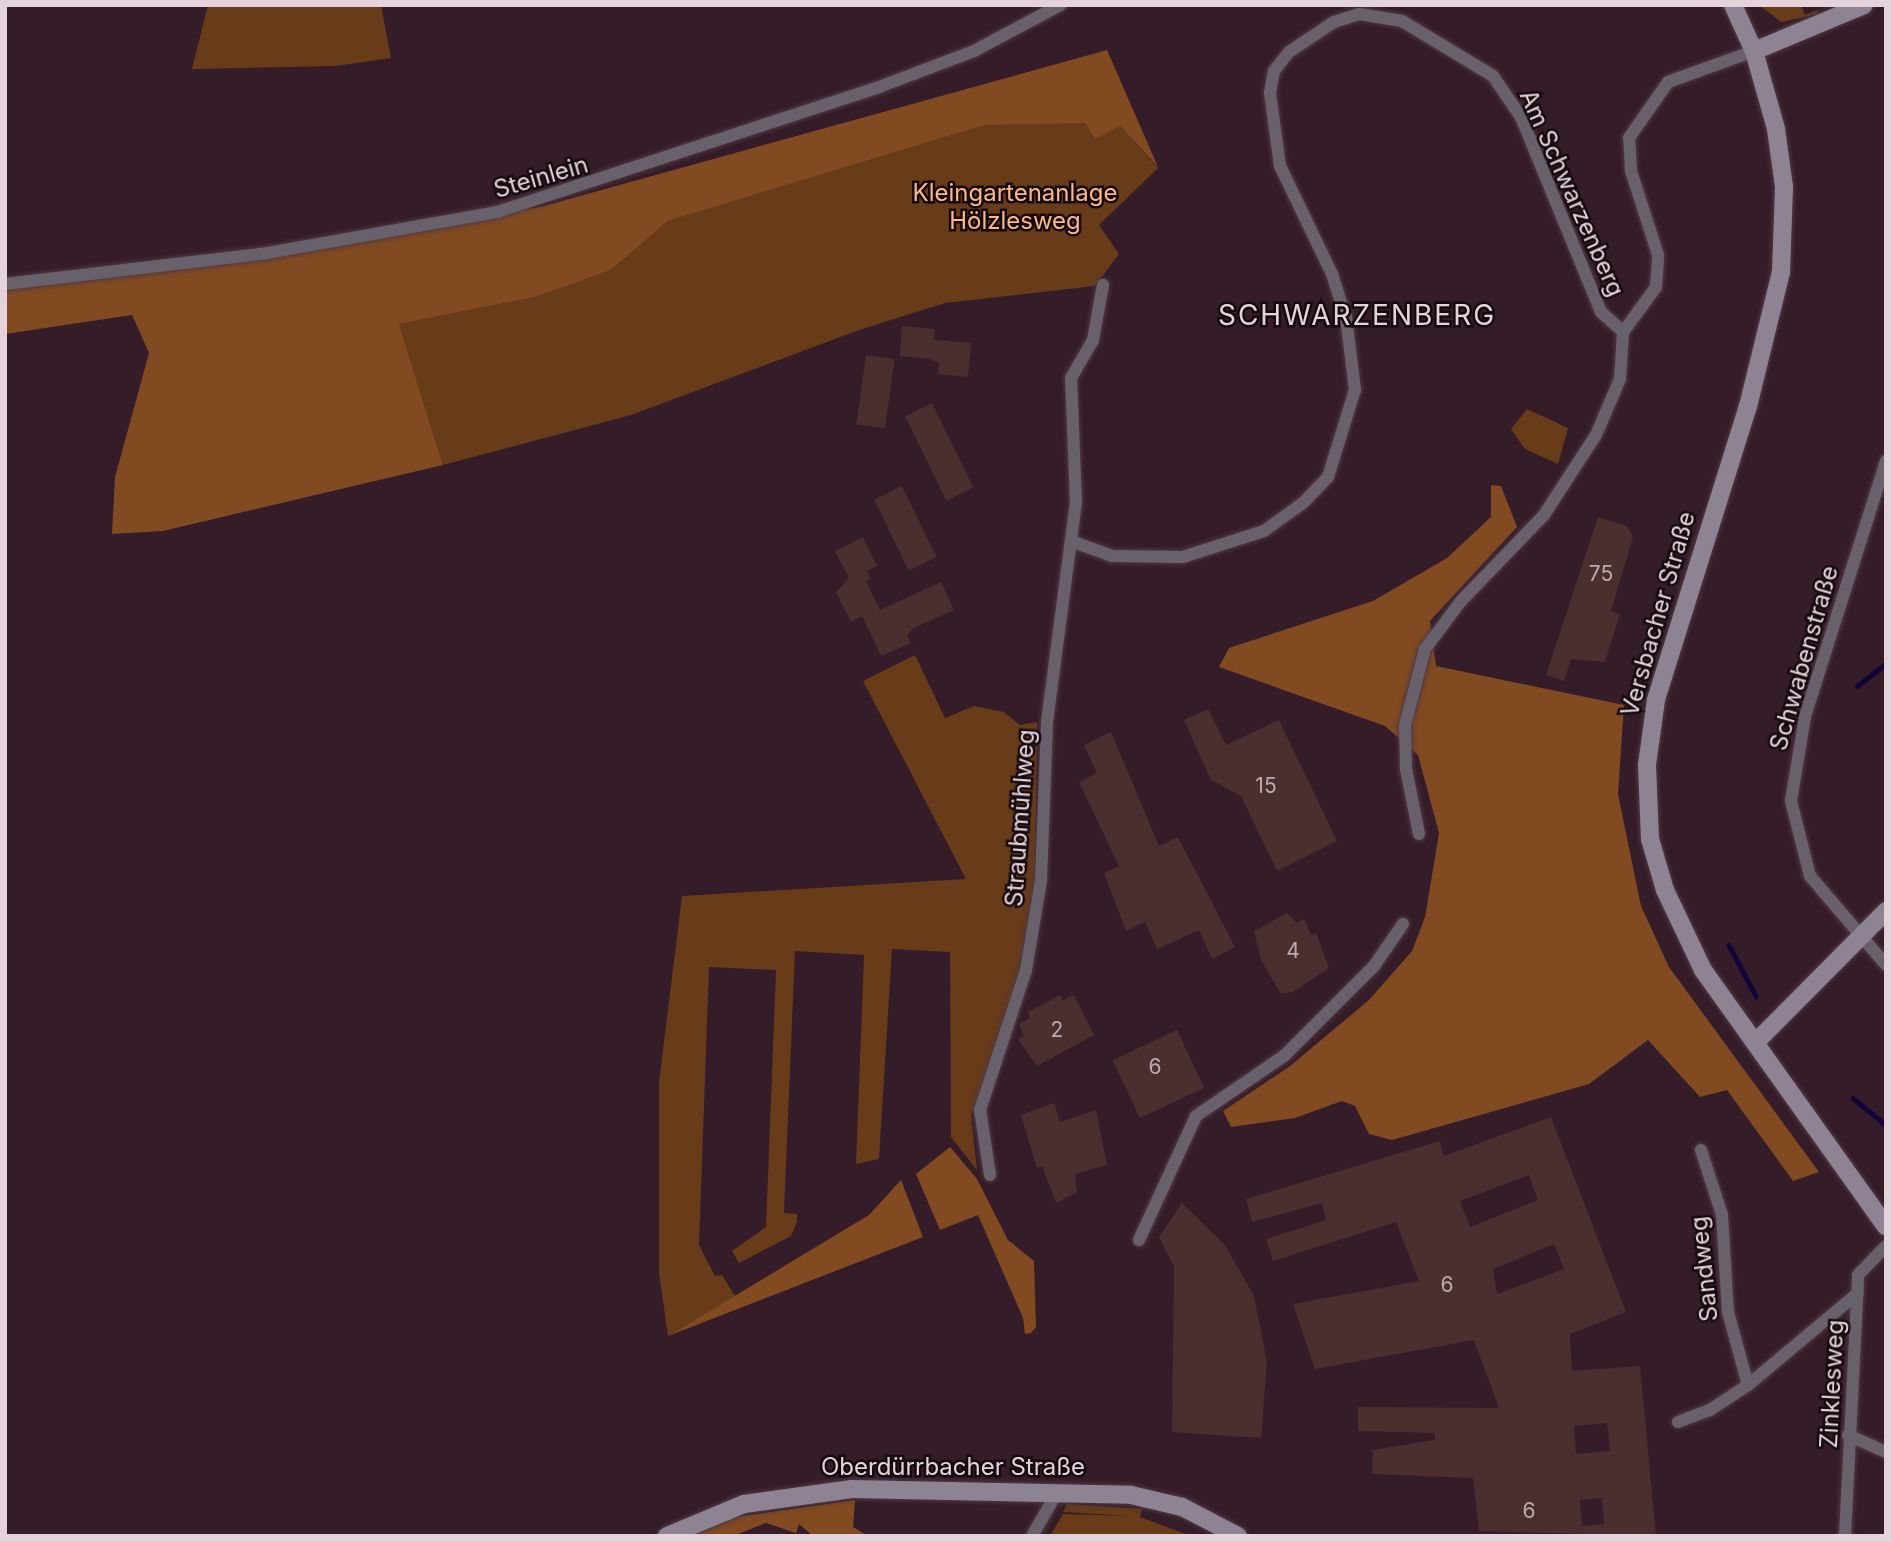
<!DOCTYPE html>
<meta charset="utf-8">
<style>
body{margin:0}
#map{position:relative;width:1891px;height:1541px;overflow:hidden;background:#341c28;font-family:Inter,sans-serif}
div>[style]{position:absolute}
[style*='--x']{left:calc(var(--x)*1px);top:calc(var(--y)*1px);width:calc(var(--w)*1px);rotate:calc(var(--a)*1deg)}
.green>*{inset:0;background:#683b19}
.forest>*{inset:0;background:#814a21}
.stream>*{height:4.5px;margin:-2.25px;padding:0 2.25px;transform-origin:2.25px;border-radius:2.25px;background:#110438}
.building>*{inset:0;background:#4b2f2e;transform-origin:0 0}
.roads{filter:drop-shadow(0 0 2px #503944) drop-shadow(0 0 2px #503944)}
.street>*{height:12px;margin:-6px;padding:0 6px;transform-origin:6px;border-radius:6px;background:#68616b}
.secondary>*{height:18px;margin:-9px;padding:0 9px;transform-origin:9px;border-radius:9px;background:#8e8393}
span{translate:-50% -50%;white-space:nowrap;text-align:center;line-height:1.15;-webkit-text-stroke:5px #150a0f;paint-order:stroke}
.number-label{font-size:21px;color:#beaaaf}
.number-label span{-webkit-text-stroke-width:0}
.street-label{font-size:24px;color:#e4d3da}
.park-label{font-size:24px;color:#fab78a}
.quarter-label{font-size:28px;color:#e4d3da;letter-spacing:2px}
.frame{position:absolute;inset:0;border:7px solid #e4d3da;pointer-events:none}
</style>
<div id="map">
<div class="green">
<i style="clip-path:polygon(208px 5px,381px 5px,391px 58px,335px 66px,192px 69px)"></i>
<i style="clip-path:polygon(1759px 5px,1801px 5px,1805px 15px,1817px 10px,1819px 14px,1781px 22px)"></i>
<i style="clip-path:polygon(1011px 112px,1120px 126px,1158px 168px,1099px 225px,1119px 254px,1095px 286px,945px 303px,859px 330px,631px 415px,443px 465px,399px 324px,536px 297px,611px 270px,668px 221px,985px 125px)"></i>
<i style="clip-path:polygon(1527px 409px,1568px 428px,1558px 464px,1525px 449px,1511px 429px)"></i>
<i style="clip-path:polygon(915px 655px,945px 718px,974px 706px,1004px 712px,1020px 725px,1037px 722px,1035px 877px,1024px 959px,989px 1078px,971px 1115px,977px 1170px,951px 1137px,950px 952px,892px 949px,879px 1159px,856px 1164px,864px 955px,795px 951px,784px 1213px,797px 1214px,797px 1222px,791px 1236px,739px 1263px,732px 1251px,766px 1227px,776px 970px,709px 967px,699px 1245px,715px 1276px,722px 1275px,735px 1296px,668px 1336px,659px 1273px,659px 1082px,682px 896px,966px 879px,863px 681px)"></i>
<i style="clip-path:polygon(1067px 1504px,1142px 1509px,1140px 1517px,1191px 1536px,1050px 1536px,1063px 1514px,1130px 1516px,1063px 1512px)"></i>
</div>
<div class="forest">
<i style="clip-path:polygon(1107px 50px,1158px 167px,1120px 126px,1095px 139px,1085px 123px,985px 125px,668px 221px,611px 270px,536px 297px,399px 324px,443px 465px,163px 531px,112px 534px,115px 477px,149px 353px,132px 315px,5px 334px,5px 290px,540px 207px)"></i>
<i style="clip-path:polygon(1491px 485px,1501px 486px,1517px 527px,1430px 621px,1436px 666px,1624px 705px,1618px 794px,1641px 906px,1669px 967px,1819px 1172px,1793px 1181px,1727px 1090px,1700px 1097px,1648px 1040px,1589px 1084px,1392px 1140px,1369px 1134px,1355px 1106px,1342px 1101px,1295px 1118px,1231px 1127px,1223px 1111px,1290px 1066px,1369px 1000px,1412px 951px,1425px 917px,1439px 833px,1418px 755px,1385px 726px,1219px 667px,1229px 648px,1373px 601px,1447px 558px,1491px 517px)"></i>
<i style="clip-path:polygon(950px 1147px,977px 1179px,1008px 1240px,1034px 1261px,1036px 1327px,1031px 1333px,1025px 1334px,1023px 1318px,978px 1215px,940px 1230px,916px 1174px)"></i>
<i style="clip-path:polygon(901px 1180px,923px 1237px,668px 1336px,869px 1215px)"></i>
<i style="clip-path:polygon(855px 1500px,853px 1527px,868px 1536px,813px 1536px,799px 1524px,796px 1533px,766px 1523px,733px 1536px,692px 1536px,736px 1517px)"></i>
</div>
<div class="stream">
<i style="--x:1857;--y:686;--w:37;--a:-38"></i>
<i style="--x:1729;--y:945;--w:58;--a:62.1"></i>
<i style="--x:1853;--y:1098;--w:43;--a:39.3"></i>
</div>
<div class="building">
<i style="clip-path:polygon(902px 326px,935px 329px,934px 340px,971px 343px,968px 377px,938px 374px,939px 363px,930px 359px,900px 356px)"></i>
<i style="left:866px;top:355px;width:29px;height:70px;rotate:8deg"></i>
<i style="left:932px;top:403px;width:94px;height:30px;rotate:64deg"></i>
<i style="left:902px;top:486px;width:79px;height:31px;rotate:64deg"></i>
<i style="clip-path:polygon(1598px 517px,1627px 526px,1633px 537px,1611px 611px,1620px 614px,1605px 662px,1571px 659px,1564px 681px,1546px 675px)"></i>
<i style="clip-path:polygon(863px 537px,877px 566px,867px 571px,871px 578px,866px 581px,880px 610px,941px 582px,954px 610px,914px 628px,907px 635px,911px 643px,881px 656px,862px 616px,851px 622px,836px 592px,849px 578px,835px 551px)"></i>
<i style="clip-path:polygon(1208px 709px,1226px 745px,1279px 720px,1337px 841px,1277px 871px,1241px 796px,1211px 780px,1184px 720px)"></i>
<i style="clip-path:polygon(1111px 732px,1159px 846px,1178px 837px,1235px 947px,1212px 959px,1199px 930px,1157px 949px,1145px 922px,1126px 931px,1104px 873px,1119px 866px,1079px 782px,1097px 773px,1084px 745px)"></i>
<i style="clip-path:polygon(1287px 913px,1297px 923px,1304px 919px,1311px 935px,1316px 933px,1329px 968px,1293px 992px,1281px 994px,1261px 960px,1254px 931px)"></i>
<i style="clip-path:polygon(1060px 995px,1063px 1000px,1074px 995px,1094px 1035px,1037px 1066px,1018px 1039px,1024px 1036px,1019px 1024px,1030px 1018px,1028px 1012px)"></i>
<i style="left:1177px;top:1030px;width:64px;height:71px;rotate:65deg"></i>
<i style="clip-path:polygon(1054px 1103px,1060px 1122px,1096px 1110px,1107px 1165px,1075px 1174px,1077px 1192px,1056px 1203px,1042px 1166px,1037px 1168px,1021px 1115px)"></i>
<i style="clip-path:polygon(evenodd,1551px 1117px,1626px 1312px,1570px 1334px,1572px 1371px,1640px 1366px,1656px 1536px,1479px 1531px,1473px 1478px,1372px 1474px,1373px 1450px,1435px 1440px,1435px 1433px,1358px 1431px,1358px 1407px,1499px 1408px,1474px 1340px,1315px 1369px,1293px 1304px,1419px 1281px,1396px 1222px,1273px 1261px,1266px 1239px,1326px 1220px,1322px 1203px,1252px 1222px,1246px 1199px,1440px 1141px,1444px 1156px,1551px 1117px,1529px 1175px,1538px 1200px,1470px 1227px,1460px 1201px,1529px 1175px,1551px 1117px,1554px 1244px,1564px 1269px,1497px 1294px,1493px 1269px,1554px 1244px,1551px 1117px,1607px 1423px,1610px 1451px,1576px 1454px,1574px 1426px,1607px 1423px,1551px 1117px,1602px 1498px,1604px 1524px,1582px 1526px,1580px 1500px,1602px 1498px)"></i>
<i style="clip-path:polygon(1182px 1203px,1225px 1245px,1254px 1296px,1267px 1362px,1261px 1438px,1172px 1432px,1174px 1267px,1159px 1237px)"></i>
</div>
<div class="roads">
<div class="street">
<i style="--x:5;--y:284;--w:264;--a:-6.7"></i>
<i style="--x:267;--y:253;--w:234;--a:-10.1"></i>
<i style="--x:497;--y:212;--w:402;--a:-18.1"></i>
<i style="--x:879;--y:87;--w:102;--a:-20.8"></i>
<i style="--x:974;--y:51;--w:98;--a:-28.1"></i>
<i style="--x:1886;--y:461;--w:269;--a:107.6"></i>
<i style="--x:1805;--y:717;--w:85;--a:99.5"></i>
<i style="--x:1791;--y:801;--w:77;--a:75.8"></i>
<i style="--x:1810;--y:876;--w:117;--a:49.5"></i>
<i style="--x:1071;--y:541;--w:44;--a:20.1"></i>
<i style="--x:1112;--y:556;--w:71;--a:0.8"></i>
<i style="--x:1183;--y:557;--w:85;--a:-17.8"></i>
<i style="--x:1264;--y:531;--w:48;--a:-35.7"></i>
<i style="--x:1303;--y:503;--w:36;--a:-46"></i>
<i style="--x:1328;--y:477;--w:91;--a:-72.8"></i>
<i style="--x:1355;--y:390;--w:73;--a:-97.1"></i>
<i style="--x:1346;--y:318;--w:46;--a:-107.7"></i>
<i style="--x:1332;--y:274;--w:120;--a:-115.7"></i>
<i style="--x:1280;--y:166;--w:74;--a:-97.8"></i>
<i style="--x:1270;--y:93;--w:22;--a:-80"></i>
<i style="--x:1274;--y:71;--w:24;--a:-52"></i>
<i style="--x:1289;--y:52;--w:54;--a:-33.7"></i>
<i style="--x:1334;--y:22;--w:26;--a:-18"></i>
<i style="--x:1359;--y:14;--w:44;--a:9.2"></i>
<i style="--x:1402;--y:21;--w:106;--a:31.1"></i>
<i style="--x:1493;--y:76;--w:50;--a:55.7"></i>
<i style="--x:1521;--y:117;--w:211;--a:67.7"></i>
<i style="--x:1601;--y:312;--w:30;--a:42"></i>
<i style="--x:1419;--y:834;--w:66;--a:-101.3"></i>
<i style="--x:1406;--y:769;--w:44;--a:-91.3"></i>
<i style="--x:1405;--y:725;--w:79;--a:-75.3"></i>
<i style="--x:1425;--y:649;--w:60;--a:-53.1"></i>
<i style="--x:1461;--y:601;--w:120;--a:-46"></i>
<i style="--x:1544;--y:515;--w:95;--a:-57"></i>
<i style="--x:1596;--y:435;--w:61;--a:-66.8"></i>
<i style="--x:1620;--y:379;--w:47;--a:-86.3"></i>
<i style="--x:1623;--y:332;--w:56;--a:-53.7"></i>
<i style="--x:1656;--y:287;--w:32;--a:-86"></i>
<i style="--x:1658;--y:255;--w:88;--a:-107.8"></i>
<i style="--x:1631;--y:171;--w:33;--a:-93"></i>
<i style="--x:1629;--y:138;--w:68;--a:-55.1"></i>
<i style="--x:1668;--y:82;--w:91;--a:-19.8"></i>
<i style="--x:1701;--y:1150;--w:68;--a:72.1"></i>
<i style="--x:1722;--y:1215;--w:97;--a:86.5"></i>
<i style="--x:1728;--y:1312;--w:76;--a:74.7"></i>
<i style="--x:990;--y:1175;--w:66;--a:-98.7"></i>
<i style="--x:980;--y:1110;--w:147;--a:-71.8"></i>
<i style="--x:1026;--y:970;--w:91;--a:-80.5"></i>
<i style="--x:1041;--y:880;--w:158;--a:-87.8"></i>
<i style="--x:1047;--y:722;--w:222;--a:-82.5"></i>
<i style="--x:1076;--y:502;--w:124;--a:-92.3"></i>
<i style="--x:1071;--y:378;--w:44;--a:-59.9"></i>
<i style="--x:1093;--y:340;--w:56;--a:-79.7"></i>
<i style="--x:1139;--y:1240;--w:136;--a:-65.3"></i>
<i style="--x:1196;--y:1116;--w:107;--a:-34.3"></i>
<i style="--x:1284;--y:1056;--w:127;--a:-45"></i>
<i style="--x:1374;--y:966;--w:51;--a:-55.4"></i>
<i style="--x:1678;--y:1422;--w:34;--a:-21"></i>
<i style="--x:1710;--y:1410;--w:45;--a:-33.3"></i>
<i style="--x:1748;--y:1385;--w:143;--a:-39.9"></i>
<i style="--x:1848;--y:1435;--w:42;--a:24.1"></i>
<i style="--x:1032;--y:1536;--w:52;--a:-60"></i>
<i style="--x:1845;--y:1536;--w:261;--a:-87.1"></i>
<i style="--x:1858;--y:1275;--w:40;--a:-46"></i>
</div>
<div class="secondary">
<i style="--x:1733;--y:5;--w:51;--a:65.5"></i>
<i style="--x:1754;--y:51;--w:81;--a:74.2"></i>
<i style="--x:1776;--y:129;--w:59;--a:82.1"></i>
<i style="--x:1784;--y:187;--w:85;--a:92"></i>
<i style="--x:1781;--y:272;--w:138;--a:103.8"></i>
<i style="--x:1748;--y:406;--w:308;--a:107.4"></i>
<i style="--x:1656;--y:700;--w:66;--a:97.9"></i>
<i style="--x:1647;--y:765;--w:74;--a:87.7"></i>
<i style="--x:1650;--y:839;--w:53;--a:73.6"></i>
<i style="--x:1665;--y:890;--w:89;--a:64.6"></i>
<i style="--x:1703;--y:970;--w:315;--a:54.5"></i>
<i style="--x:1754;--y:51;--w:119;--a:-22.7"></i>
<i style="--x:1755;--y:1043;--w:186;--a:-45.2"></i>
<i style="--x:667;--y:1536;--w:83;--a:-22.6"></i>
<i style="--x:744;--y:1504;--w:109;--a:-7.9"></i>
<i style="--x:852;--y:1489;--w:279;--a:1.2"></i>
<i style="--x:1131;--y:1495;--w:52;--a:13.2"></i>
<i style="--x:1182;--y:1507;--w:63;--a:27.4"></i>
</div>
</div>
<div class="number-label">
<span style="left:1601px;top:574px">75</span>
<span style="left:1266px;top:786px">15</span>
<span style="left:1293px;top:951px">4</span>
<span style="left:1057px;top:1030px">2</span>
<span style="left:1155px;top:1067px">6</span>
<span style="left:1447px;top:1285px">6</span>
<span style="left:1529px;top:1511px">6</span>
</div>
<div class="street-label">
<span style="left:541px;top:177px;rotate:-16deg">Steinlein</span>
<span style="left:1572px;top:193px;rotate:66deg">Am Schwarzenberg</span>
<span style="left:1658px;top:614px;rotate:-74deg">Versbacher Straße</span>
<span style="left:1804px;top:658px;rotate:-74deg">Schwabenstraße</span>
<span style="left:1020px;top:818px;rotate:-86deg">Straubmühlweg</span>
<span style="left:1704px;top:1269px;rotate:-96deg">Sandweg</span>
<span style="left:1832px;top:1384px;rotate:-87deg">Zinklesweg</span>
<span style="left:953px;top:1467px">Oberdürrbacher Straße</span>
</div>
<div class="park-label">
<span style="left:1015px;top:207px">Kleingartenanlage<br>Hölzlesweg</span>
</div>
<div class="quarter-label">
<span style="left:1357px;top:315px">SCHWARZENBERG</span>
</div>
<div class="frame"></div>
</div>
